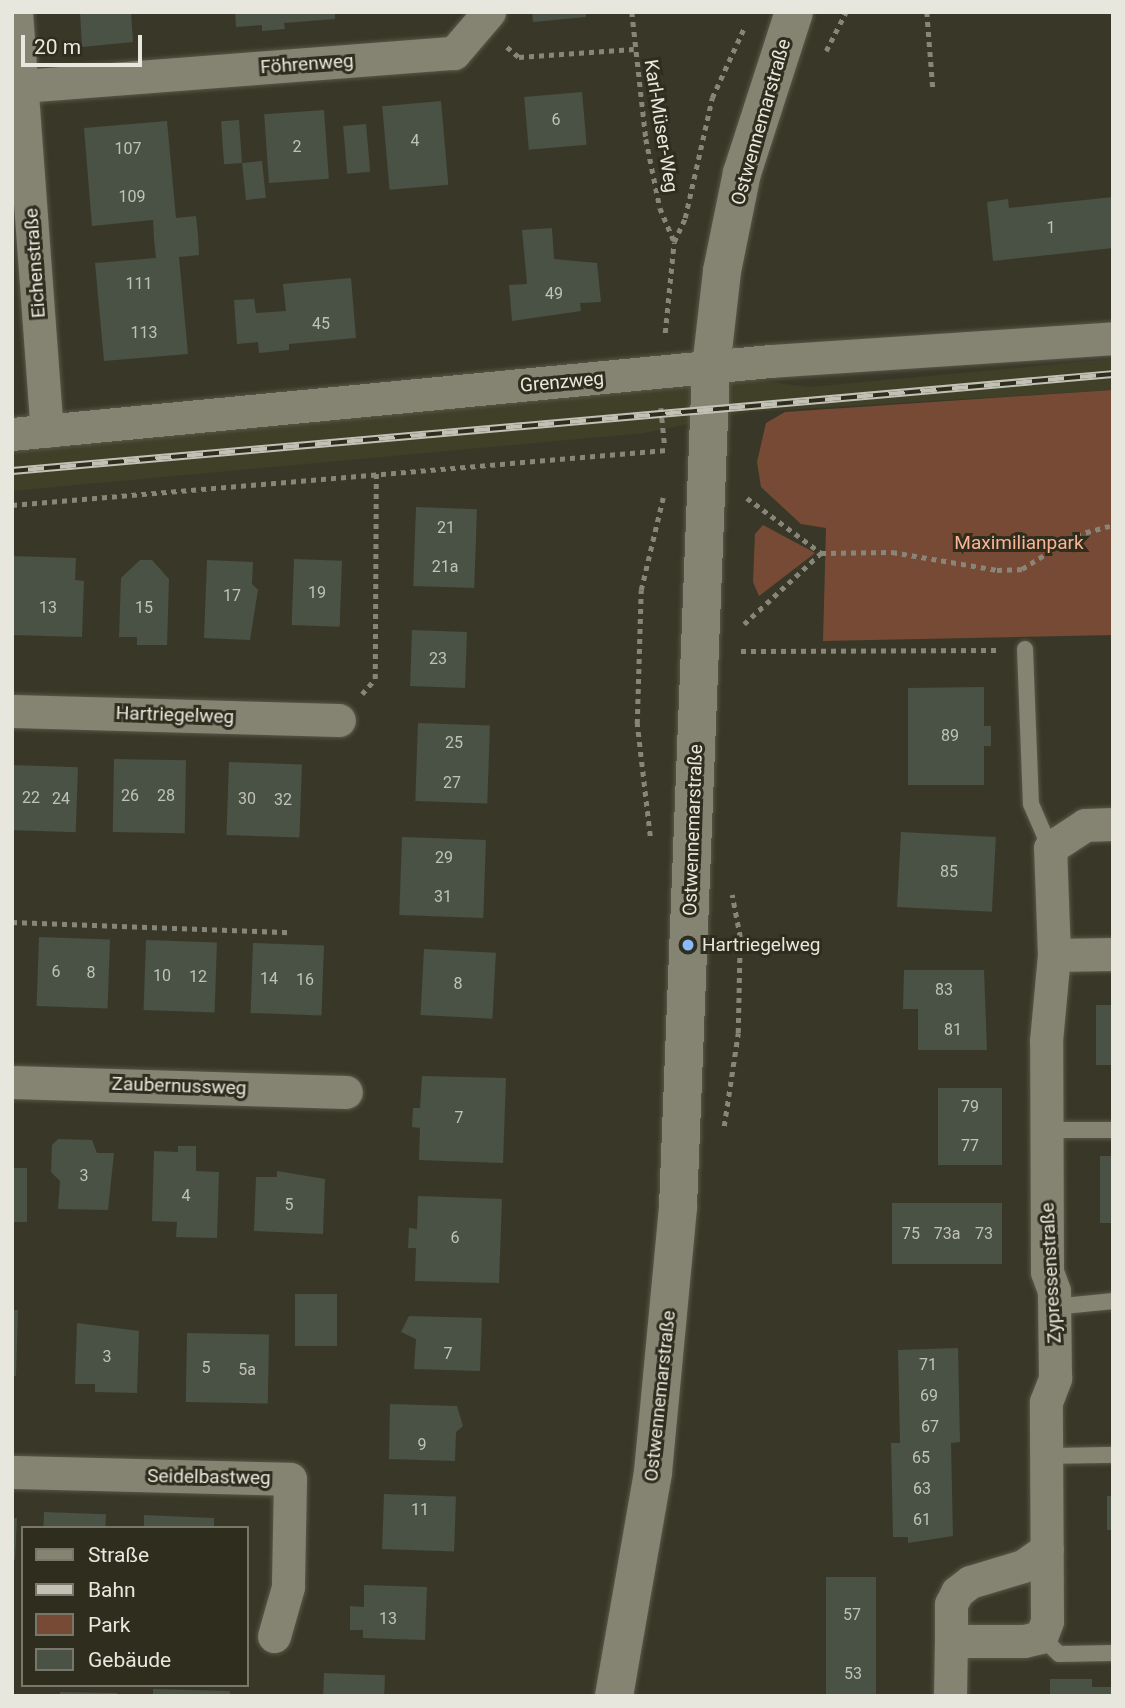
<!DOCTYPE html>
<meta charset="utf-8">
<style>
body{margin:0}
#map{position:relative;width:1125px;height:1708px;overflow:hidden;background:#393828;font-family:Roboto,sans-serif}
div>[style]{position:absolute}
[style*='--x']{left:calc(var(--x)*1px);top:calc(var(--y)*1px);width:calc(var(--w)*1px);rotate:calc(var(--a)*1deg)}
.built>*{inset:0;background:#403f28}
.green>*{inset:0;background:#774a36}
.building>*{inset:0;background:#495244;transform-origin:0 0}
.path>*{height:4.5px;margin-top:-2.25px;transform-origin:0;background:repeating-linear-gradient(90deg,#878679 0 5px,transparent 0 10px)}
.roads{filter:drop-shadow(0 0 2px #585749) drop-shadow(0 0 2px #585749)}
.lane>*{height:16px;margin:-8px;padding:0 8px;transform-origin:8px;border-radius:8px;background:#858472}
.street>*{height:33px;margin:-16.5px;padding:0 16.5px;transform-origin:16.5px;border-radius:16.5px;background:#858472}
.secondary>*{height:38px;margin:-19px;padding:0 19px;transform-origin:19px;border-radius:19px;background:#858472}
.rail>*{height:8px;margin-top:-4px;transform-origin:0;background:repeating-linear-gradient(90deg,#2f2d1e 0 16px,#c1c1b6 0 32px);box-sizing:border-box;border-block:2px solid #c1c1b6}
.dots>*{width:19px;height:19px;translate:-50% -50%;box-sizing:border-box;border:4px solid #2f2d1e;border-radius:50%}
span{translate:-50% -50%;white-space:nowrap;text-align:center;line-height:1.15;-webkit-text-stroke:6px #2f2d1e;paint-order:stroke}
.number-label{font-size:16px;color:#c0c2b7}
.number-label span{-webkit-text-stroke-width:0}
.street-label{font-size:19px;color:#e7e7dd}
.park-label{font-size:19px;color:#fcb394}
.poi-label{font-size:19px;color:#e7e7dd}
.left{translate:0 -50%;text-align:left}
.frame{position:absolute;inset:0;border:14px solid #e7e7dd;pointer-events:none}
.legend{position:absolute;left:21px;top:1526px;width:228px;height:161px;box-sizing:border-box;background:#2f2d1e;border:2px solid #79776a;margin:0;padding:9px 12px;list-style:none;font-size:21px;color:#e7e7dd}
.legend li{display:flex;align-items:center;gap:14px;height:35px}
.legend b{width:35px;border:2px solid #79776a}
.scale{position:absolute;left:21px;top:35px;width:121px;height:32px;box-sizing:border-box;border:4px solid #e7e7dd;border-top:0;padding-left:9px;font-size:21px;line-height:24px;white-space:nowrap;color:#e7e7dd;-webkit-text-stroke:5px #2f2d1e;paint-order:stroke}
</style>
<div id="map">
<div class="built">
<i style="clip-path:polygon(1113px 359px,1113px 390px,750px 412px,644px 433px,12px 491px,12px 449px,751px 379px,809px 387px)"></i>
</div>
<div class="green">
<i style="clip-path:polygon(1113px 390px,1113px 635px,823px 641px,826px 528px,801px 524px,761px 487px,757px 462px,766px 423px,785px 412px)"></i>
<i style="clip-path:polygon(763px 525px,815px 553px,759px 596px,753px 582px,755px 534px)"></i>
</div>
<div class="building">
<i style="clip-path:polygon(80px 12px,131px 12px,133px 42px,82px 47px)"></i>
<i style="clip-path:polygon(235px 12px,335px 12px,335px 19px,284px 23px,285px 29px,262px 31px,262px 25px,236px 27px)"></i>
<i style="clip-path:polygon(532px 12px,586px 12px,586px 17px,533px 22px)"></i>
<i style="left:582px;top:92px;width:53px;height:58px;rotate:85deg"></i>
<i style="left:441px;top:101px;width:84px;height:59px;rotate:85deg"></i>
<i style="left:324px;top:110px;width:69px;height:60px;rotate:86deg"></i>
<i style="left:239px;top:120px;width:43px;height:18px;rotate:86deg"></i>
<i style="clip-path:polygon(167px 121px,176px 218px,196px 216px,198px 235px,199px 255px,179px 257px,188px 354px,104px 361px,95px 263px,156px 258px,154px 239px,153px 220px,92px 226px,84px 128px)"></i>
<i style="left:366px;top:124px;width:48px;height:23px;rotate:85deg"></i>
<i style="left:262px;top:161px;width:37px;height:20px;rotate:84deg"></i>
<i style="clip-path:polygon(1113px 197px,1113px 248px,993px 261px,987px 202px,1008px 199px,1009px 208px)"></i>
<i style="clip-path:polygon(552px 228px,554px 259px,597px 263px,601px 302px,580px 303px,581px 311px,512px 321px,509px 285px,527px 284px,522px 230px)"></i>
<i style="clip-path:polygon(351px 278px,356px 338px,289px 344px,289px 350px,259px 353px,258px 342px,237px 344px,234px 300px,254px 299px,256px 313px,286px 311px,283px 284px)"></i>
<i style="left:416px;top:507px;width:61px;height:79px;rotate:2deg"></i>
<i style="clip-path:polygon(12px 556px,76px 558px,75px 580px,84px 581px,82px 637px,12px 635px)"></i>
<i style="left:294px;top:559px;width:48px;height:66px;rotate:2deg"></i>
<i style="clip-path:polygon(140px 560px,152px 560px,169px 579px,167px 645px,137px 645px,137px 637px,119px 637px,121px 578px)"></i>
<i style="clip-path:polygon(207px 560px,253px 562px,252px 584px,258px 590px,250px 640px,204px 638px)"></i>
<i style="left:412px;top:630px;width:55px;height:56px;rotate:2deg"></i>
<i style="clip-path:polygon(984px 687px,984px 726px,991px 726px,991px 746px,984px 746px,984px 785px,908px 785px,908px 688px)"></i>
<i style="left:418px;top:723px;width:72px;height:78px;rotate:2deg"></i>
<i style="left:114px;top:759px;width:72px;height:73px;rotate:1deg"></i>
<i style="left:229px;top:762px;width:73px;height:73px;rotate:2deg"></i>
<i style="left:12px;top:765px;width:66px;height:65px;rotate:2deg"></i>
<i style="left:901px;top:832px;width:95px;height:75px;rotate:3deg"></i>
<i style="left:402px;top:837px;width:84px;height:78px;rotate:2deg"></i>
<i style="left:39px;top:937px;width:71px;height:69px;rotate:2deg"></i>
<i style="left:146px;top:940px;width:71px;height:70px;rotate:2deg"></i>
<i style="left:253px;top:943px;width:71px;height:70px;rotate:2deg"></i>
<i style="left:424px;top:949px;width:72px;height:66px;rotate:3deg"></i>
<i style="clip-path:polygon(904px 970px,984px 970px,987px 1050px,918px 1050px,918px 1009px,903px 1009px)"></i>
<i style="left:1096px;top:1005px;width:17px;height:60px"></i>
<i style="clip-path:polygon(422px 1076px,506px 1078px,503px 1163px,419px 1160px,420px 1128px,412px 1127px,413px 1108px,420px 1108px)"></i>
<i style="left:938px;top:1088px;width:64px;height:77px"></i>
<i style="clip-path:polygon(58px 1139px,92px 1140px,97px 1153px,114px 1153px,108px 1210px,58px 1209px,60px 1181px,51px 1172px,52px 1145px)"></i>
<i style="clip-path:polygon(178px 1146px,196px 1146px,196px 1171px,219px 1172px,217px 1238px,176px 1237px,177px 1222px,152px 1221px,154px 1151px,178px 1152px)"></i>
<i style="left:1113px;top:1156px;width:67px;height:13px;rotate:90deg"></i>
<i style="left:12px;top:1168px;width:15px;height:54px"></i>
<i style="clip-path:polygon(277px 1171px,325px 1179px,323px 1234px,254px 1231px,256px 1177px,277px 1177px)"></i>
<i style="clip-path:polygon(418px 1196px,502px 1199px,499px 1283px,415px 1281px,416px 1248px,408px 1248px,409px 1228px,417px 1229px)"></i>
<i style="left:892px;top:1203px;width:110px;height:61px"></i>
<i style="left:337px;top:1294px;width:52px;height:42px;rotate:90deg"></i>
<i style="clip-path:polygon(12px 1310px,18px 1310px,16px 1376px,12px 1376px)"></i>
<i style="clip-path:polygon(409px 1316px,482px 1318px,480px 1371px,414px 1369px,416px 1339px,401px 1332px)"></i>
<i style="clip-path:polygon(77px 1323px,139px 1331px,137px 1393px,95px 1392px,95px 1384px,75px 1384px)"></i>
<i style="left:187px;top:1333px;width:82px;height:69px;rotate:1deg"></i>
<i style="clip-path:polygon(958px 1348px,960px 1442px,951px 1443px,953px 1536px,908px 1543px,908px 1537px,893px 1537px,891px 1443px,900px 1443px,898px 1350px)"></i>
<i style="clip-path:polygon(390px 1404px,457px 1406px,463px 1426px,456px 1432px,455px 1461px,389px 1459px)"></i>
<i style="left:384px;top:1494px;width:72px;height:55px;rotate:2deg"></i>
<i style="left:1107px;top:1496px;width:6px;height:34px"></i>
<i style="left:44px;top:1512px;width:62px;height:16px;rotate:2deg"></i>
<i style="clip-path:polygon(144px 1515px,214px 1518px,214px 1528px,144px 1528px)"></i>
<i style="clip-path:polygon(12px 1518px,17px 1518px,15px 1560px,12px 1560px)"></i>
<i style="left:876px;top:1577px;width:119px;height:50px;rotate:90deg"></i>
<i style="clip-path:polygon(364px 1585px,427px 1587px,425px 1640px,363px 1638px,363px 1630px,350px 1630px,350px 1606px,364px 1607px)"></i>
<i style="left:324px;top:1673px;width:61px;height:23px;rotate:2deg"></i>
<i style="clip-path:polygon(1050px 1679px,1092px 1679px,1092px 1687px,1113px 1687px,1113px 1696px,1050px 1696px)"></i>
<i style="clip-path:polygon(153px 1689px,230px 1691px,230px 1696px,153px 1696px)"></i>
<i style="clip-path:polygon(60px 1692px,117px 1693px,117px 1696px,60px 1696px)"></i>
</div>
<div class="path">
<i style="--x:632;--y:12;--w:128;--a:83.7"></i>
<i style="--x:646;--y:139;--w:70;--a:78.5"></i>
<i style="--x:660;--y:208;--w:36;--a:67"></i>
<i style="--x:927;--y:12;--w:76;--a:85.5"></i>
<i style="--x:507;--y:47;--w:16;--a:40"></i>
<i style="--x:519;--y:57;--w:115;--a:-4"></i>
<i style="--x:826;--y:51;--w:44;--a:-62.9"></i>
<i style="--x:665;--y:333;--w:91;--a:-84.4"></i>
<i style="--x:674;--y:242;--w:26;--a:-65"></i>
<i style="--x:685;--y:218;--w:123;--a:-77.3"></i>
<i style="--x:712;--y:98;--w:79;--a:-65.4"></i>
<i style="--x:661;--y:408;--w:40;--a:84.3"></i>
<i style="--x:747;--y:498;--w:92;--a:36.6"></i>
<i style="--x:821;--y:553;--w:71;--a:-0.8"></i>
<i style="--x:892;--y:552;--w:107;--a:9.7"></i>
<i style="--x:997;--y:570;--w:25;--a:-2"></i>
<i style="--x:1022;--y:569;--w:64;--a:-32.2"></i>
<i style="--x:1076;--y:535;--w:38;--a:-15"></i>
<i style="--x:12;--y:505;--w:657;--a:-4.8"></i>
<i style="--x:744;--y:624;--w:105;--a:-42.7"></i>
<i style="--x:741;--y:651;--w:255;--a:-0.2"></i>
<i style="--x:362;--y:694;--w:20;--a:-49"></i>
<i style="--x:375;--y:679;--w:207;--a:-89.7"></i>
<i style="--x:650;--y:836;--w:113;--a:-96.6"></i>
<i style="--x:637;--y:724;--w:134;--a:-88.3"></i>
<i style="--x:641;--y:590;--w:95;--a:-76.6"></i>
<i style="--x:12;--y:922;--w:278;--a:2.1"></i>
<i style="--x:724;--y:1126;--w:94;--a:-81.4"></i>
<i style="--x:738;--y:1033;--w:96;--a:-88.8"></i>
<i style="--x:740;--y:937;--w:43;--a:-100.8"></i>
</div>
<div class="roads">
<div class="lane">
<i style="--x:1025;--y:649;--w:155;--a:87.8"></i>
<i style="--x:1031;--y:804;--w:48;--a:66.6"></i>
<i style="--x:1046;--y:1130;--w:67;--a:0"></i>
<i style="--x:1054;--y:1307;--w:59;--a:-5.8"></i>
<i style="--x:1047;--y:1456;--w:66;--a:-0.9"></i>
<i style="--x:1041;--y:1637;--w:25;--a:43"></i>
<i style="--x:1059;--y:1654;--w:54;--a:-1.1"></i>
</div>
<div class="street">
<i style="--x:16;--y:12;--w:420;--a:85.8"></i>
<i style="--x:22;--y:86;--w:433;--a:-4.4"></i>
<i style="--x:454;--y:53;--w:54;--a:-49.5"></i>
<i style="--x:12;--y:434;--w:762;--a:-5.5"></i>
<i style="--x:770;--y:361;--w:344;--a:-3.8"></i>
<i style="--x:12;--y:711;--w:327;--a:1.6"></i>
<i style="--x:1054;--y:955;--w:59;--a:-1"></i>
<i style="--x:12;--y:1082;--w:334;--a:1.7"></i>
<i style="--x:12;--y:1472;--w:278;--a:1.4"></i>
<i style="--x:290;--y:1479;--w:108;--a:91.1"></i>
<i style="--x:288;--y:1587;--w:51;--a:105.9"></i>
<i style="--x:951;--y:1641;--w:37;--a:-90"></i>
<i style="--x:951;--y:1604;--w:13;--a:-63"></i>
<i style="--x:957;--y:1592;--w:16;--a:-38"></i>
<i style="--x:970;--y:1582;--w:55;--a:-16.8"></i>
<i style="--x:1023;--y:1566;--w:29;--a:-35"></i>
<i style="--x:950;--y:1696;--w:55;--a:-89"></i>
<i style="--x:951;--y:1641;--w:73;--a:0"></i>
<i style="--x:1024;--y:1641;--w:17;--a:-13"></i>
<i style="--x:1041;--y:1637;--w:17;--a:-69"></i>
<i style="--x:1047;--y:1621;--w:219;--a:-90.3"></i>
<i style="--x:1046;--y:1402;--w:26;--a:-69"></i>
<i style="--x:1055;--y:1378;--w:87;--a:-90.7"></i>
<i style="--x:1054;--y:1291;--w:20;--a:-110"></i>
<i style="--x:1047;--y:1272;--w:231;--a:-90.2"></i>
<i style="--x:1046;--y:1041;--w:86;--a:-84.7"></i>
<i style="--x:1054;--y:955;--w:107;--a:-92.1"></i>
<i style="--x:1050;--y:848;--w:42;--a:-33.3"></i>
<i style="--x:1085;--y:825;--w:28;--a:-2"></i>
</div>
<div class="secondary">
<i style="--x:614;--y:1696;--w:227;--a:-80.1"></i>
<i style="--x:653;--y:1472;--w:266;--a:-84.6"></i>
<i style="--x:678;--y:1207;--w:840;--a:-87.75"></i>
<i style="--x:711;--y:368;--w:98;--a:-83.5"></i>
<i style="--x:722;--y:271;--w:100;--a:-78.5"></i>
<i style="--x:742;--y:173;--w:169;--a:-72.1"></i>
</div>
</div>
<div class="rail">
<i style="--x:12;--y:471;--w:1105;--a:-5.03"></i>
</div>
<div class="dots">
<i style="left:688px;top:945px;background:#88bafc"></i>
</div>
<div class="number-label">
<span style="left:556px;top:120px">6</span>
<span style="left:415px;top:141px">4</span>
<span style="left:297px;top:147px">2</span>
<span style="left:128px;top:149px">107</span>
<span style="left:132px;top:197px">109</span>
<span style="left:1051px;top:228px">1</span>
<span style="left:139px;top:284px">111</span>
<span style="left:554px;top:294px">49</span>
<span style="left:321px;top:324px">45</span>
<span style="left:144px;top:333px">113</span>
<span style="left:446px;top:528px">21</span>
<span style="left:445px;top:567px">21a</span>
<span style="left:317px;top:593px">19</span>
<span style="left:232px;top:596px">17</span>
<span style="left:48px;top:608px">13</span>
<span style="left:144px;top:608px">15</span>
<span style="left:438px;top:659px">23</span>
<span style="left:950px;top:736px">89</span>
<span style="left:454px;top:743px">25</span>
<span style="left:452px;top:783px">27</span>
<span style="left:130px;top:796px">26</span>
<span style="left:166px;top:796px">28</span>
<span style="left:31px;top:798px">22</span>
<span style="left:61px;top:799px">24</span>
<span style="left:247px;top:799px">30</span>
<span style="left:283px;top:800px">32</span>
<span style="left:444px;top:858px">29</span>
<span style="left:949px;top:872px">85</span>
<span style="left:443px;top:897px">31</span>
<span style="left:56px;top:972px">6</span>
<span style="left:91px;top:973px">8</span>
<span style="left:162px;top:976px">10</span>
<span style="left:198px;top:977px">12</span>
<span style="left:269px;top:979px">14</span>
<span style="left:305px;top:980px">16</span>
<span style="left:458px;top:984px">8</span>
<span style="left:944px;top:990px">83</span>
<span style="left:953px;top:1030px">81</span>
<span style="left:970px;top:1107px">79</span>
<span style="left:459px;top:1118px">7</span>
<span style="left:970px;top:1146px">77</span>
<span style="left:84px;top:1176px">3</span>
<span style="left:186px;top:1196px">4</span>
<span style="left:289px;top:1205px">5</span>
<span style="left:911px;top:1234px">75</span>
<span style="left:947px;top:1234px">73a</span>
<span style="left:984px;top:1234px">73</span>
<span style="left:455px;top:1238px">6</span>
<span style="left:448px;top:1354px">7</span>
<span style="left:107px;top:1357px">3</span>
<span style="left:928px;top:1365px">71</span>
<span style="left:206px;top:1368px">5</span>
<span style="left:247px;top:1370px">5a</span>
<span style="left:929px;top:1396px">69</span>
<span style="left:930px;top:1427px">67</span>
<span style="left:422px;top:1445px">9</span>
<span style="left:921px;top:1458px">65</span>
<span style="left:922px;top:1489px">63</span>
<span style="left:420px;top:1510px">11</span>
<span style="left:922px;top:1520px">61</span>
<span style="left:852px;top:1615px">57</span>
<span style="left:388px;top:1619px">13</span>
<span style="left:853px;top:1674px">53</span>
</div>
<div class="street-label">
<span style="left:307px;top:64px;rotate:-4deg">Föhrenweg</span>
<span style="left:761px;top:122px;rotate:-74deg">Ostwennemarstraße</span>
<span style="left:661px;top:126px;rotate:81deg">Karl-Müser-Weg</span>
<span style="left:35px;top:263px;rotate:-94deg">Eichenstraße</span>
<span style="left:562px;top:382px;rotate:-5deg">Grenzweg</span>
<span style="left:175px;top:715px;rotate:2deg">Hartriegelweg</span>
<span style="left:693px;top:830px;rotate:-88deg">Ostwennemarstraße</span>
<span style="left:179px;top:1086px;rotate:2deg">Zaubernussweg</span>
<span style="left:1051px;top:1273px;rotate:-93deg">Zypressenstraße</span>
<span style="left:660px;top:1396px;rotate:-84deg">Ostwennemarstraße</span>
<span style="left:209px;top:1477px;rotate:1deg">Seidelbastweg</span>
</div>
<div class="park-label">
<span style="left:1019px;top:543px">Maximilianpark</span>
</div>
<div class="poi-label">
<span class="left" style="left:702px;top:945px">Hartriegelweg</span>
</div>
<div class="frame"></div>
<ul class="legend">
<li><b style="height:9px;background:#858472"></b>Straße</li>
<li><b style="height:9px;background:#c1c1b6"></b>Bahn</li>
<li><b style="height:19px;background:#774a36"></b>Park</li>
<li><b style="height:19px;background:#495244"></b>Gebäude</li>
</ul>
<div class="scale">20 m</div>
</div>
